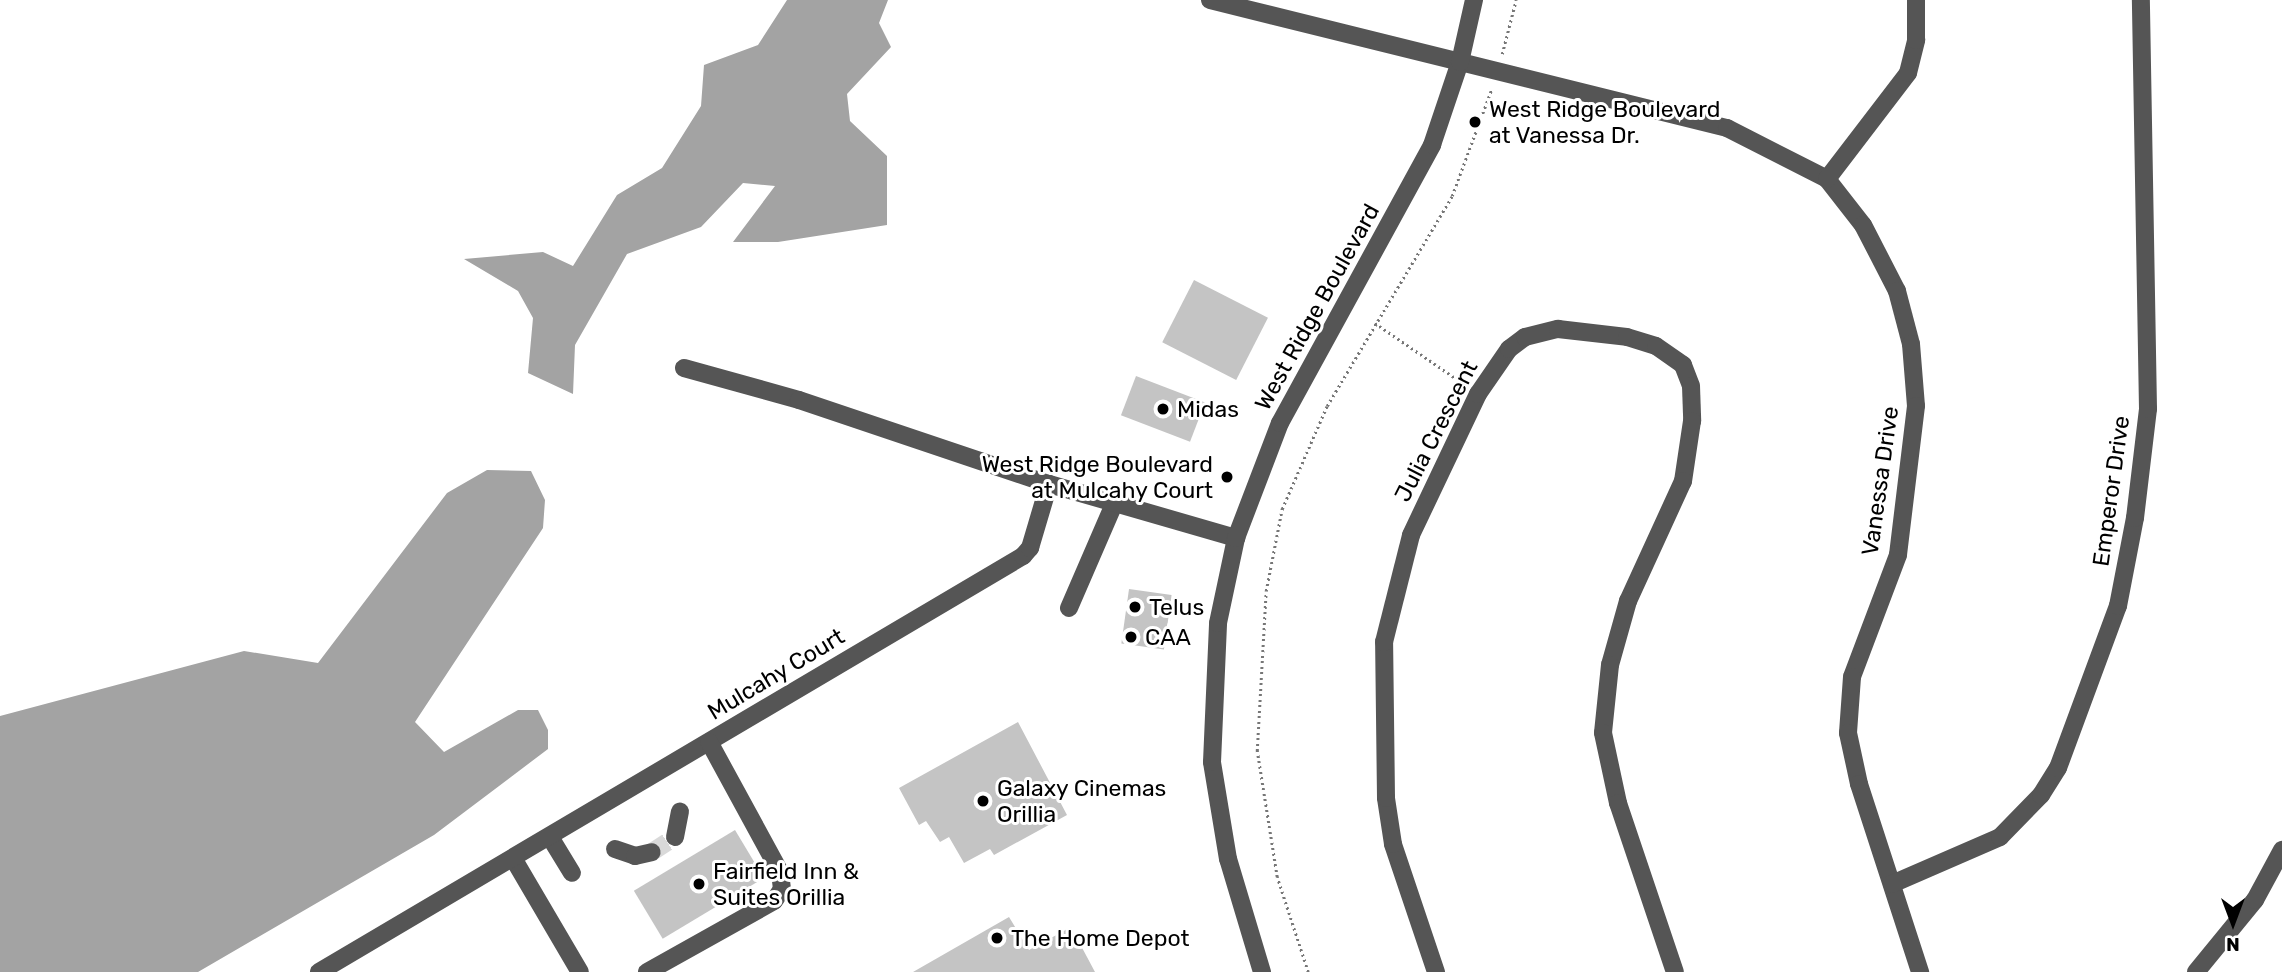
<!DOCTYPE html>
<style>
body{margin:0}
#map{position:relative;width:2282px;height:972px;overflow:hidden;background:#fff;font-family:Rubik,sans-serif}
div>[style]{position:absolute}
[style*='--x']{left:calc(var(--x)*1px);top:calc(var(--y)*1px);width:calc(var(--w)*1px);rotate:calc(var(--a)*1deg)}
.water>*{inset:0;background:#a3a3a3}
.building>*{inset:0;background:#c4c4c4;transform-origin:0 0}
.minor-tunnel>*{height:18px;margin-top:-9px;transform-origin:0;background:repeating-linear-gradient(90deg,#d9d9d9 0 18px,transparent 0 27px)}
.path>*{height:2.5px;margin-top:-1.25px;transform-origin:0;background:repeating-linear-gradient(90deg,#777 0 2px,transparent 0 5.5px)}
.minor>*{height:18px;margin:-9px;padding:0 9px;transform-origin:9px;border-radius:9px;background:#555}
.dots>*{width:19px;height:19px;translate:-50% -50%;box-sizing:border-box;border:4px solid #fff;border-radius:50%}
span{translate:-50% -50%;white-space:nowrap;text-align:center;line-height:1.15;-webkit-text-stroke:6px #fff;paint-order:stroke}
.poi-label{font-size:23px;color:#000}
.left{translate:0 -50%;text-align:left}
.right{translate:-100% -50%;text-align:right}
.street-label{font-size:23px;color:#000}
.north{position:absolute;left:2198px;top:888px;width:70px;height:70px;-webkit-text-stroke:5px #fff;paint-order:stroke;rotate:180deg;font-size:19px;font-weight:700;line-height:28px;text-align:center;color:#000}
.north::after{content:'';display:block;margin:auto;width:24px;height:32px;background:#000;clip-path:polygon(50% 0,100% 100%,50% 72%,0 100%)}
</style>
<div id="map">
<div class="water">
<i style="clip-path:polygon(787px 0,888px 0,879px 23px,891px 47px,847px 94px,850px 121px,887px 156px,887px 225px,778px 242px,733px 242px,775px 186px,743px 183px,701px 227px,627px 254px,575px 345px,573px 394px,528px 373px,533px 318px,518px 291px,464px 259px,543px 252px,573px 266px,617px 195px,662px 168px,701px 106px,704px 65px,758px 45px)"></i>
<i style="clip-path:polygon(487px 470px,531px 471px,545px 500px,543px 528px,415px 722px,444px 752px,518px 710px,538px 710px,548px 730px,548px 749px,434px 835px,198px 972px,0 972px,0 716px,244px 651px,318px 663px,447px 493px)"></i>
</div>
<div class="building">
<i style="left:1194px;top:280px;width:83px;height:70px;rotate:27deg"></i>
<i style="left:1136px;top:376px;width:74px;height:42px;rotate:21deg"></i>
<i style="left:1129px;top:589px;width:43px;height:55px;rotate:8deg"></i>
<i style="clip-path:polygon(1018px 722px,1067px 815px,994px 855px,990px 849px,964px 863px,949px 837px,940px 842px,926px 821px,919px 825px,899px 788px)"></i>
<i style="left:735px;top:830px;width:56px;height:118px;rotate:59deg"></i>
<i style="clip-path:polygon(1009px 917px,1029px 950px,1071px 927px,1095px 972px,913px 972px)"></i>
</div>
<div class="minor-tunnel">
<i style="--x:652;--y:852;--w:27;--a:-33"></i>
</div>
<div class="path">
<i style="--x:1502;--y:54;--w:56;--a:-75.5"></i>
<i style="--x:1375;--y:323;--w:108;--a:34.4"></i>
<i style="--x:1308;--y:972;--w:100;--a:-108.1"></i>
<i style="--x:1277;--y:877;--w:128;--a:-99"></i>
<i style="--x:1257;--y:751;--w:160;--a:-86.8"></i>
<i style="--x:1266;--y:591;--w:84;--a:-79"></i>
<i style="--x:1282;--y:509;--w:112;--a:-66.4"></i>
<i style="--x:1327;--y:406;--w:244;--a:-59.2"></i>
<i style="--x:1452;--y:196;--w:115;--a:-69.7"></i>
</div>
<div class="minor">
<i style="--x:1210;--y:0;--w:533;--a:13.91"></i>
<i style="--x:1727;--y:128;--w:112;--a:27"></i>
<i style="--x:1827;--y:179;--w:58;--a:52"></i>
<i style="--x:1863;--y:225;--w:74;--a:62.7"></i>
<i style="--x:1897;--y:291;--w:55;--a:75.2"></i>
<i style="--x:1911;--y:344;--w:62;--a:85.4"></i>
<i style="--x:1916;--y:406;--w:150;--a:96.9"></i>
<i style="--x:1898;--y:555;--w:130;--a:110.7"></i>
<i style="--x:1852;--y:677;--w:56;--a:94.1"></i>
<i style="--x:1848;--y:733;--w:52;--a:77.8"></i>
<i style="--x:1859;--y:784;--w:198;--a:72"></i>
<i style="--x:1827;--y:179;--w:133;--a:-52.6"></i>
<i style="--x:1908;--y:73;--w:34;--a:-76"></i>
<i style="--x:1916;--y:40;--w:40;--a:-90"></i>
<i style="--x:684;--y:368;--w:119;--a:15.5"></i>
<i style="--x:799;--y:400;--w:264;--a:18.6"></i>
<i style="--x:1069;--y:608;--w:113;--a:-66.6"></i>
<i style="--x:550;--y:837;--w:42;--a:58.6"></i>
<i style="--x:675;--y:837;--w:26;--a:-79"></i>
<i style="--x:615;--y:849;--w:21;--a:19"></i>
<i style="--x:635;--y:856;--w:17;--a:-13"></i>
<i style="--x:513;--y:858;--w:132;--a:59.6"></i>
<i style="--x:1892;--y:884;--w:118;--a:-23.5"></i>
<i style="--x:2000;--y:837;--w:59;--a:-45.7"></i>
<i style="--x:2041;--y:795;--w:32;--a:-58"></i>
<i style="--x:2058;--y:768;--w:173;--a:-69.7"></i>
<i style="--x:2118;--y:606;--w:90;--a:-79.1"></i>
<i style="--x:2135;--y:518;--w:110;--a:-83.2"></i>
<i style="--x:2148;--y:409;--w:409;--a:-91"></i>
<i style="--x:319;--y:972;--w:818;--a:-30.58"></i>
<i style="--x:1023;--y:556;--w:11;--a:-49"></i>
<i style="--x:1030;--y:548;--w:67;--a:-73.5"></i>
<i style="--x:1049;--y:484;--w:195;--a:16.1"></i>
<i style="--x:647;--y:972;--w:145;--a:-29.2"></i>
<i style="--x:774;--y:901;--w:14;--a:-56"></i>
<i style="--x:782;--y:889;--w:17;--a:-97"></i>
<i style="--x:780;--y:872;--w:148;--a:-118.6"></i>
<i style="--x:1262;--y:972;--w:118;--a:-106.7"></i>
<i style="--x:1228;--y:859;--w:98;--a:-99.4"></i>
<i style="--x:1212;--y:762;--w:139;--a:-87.5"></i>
<i style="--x:1218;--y:623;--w:87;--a:-78"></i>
<i style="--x:1236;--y:538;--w:123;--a:-69.1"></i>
<i style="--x:1280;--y:423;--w:317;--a:-61.3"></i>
<i style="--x:1432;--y:145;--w:88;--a:-71.4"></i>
<i style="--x:1460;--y:62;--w:64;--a:-77.3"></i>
<i style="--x:1436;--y:972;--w:135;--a:-108.6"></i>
<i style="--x:1393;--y:844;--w:47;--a:-98.7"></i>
<i style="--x:1386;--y:798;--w:156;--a:-90.7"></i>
<i style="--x:1384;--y:642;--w:110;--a:-75.8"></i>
<i style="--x:1411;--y:535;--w:156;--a:-64.6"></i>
<i style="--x:1478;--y:394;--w:55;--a:-55.4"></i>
<i style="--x:1509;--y:349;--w:20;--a:-37"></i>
<i style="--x:1525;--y:337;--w:34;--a:-14"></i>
<i style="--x:1558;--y:329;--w:69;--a:6.6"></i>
<i style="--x:1627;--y:337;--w:30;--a:17"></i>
<i style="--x:1656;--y:346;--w:33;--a:35"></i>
<i style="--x:1683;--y:365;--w:22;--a:69"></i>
<i style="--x:1691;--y:386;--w:35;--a:88"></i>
<i style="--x:1692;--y:421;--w:61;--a:98.5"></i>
<i style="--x:1683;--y:481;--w:132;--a:114.6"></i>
<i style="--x:1628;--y:601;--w:66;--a:105.7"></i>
<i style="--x:1610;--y:665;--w:68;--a:95.9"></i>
<i style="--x:1603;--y:733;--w:72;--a:77.9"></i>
<i style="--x:1618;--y:803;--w:178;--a:71.4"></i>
<i style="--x:2196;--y:972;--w:93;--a:-50.7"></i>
<i style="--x:2255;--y:900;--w:57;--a:-61.6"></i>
</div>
<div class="dots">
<i style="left:1475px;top:122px;background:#000"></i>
<i style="left:1163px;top:409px;background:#000"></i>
<i style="left:1227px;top:477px;background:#000"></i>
<i style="left:1135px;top:607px;background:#000"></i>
<i style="left:1131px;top:637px;background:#000"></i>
<i style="left:983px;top:801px;background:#000"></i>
<i style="left:699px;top:884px;background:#000"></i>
<i style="left:997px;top:938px;background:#000"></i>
</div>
<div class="poi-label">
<span class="left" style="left:1489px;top:122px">West Ridge Boulevard<br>at Vanessa Dr.</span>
<span class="left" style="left:1177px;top:409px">Midas</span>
<span class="right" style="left:1213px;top:477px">West Ridge Boulevard<br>at Mulcahy Court</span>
<span class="left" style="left:1149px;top:607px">Telus</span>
<span class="left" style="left:1145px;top:637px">CAA</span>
<span class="left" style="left:997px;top:801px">Galaxy Cinemas<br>Orillia</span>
<span class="left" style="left:713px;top:884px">Fairfield Inn &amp;<br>Suites Orillia</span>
<span class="left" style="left:1011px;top:938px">The Home Depot</span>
</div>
<div class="street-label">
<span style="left:1317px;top:307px;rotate:-61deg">West Ridge Boulevard</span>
<span style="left:1436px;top:431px;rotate:-63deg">Julia Crescent</span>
<span style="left:1880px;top:481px;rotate:-82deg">Vanessa Drive</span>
<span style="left:2111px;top:491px;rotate:-82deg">Emperor Drive</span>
<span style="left:776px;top:674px;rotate:-31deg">Mulcahy Court</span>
</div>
<div class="north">N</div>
</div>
